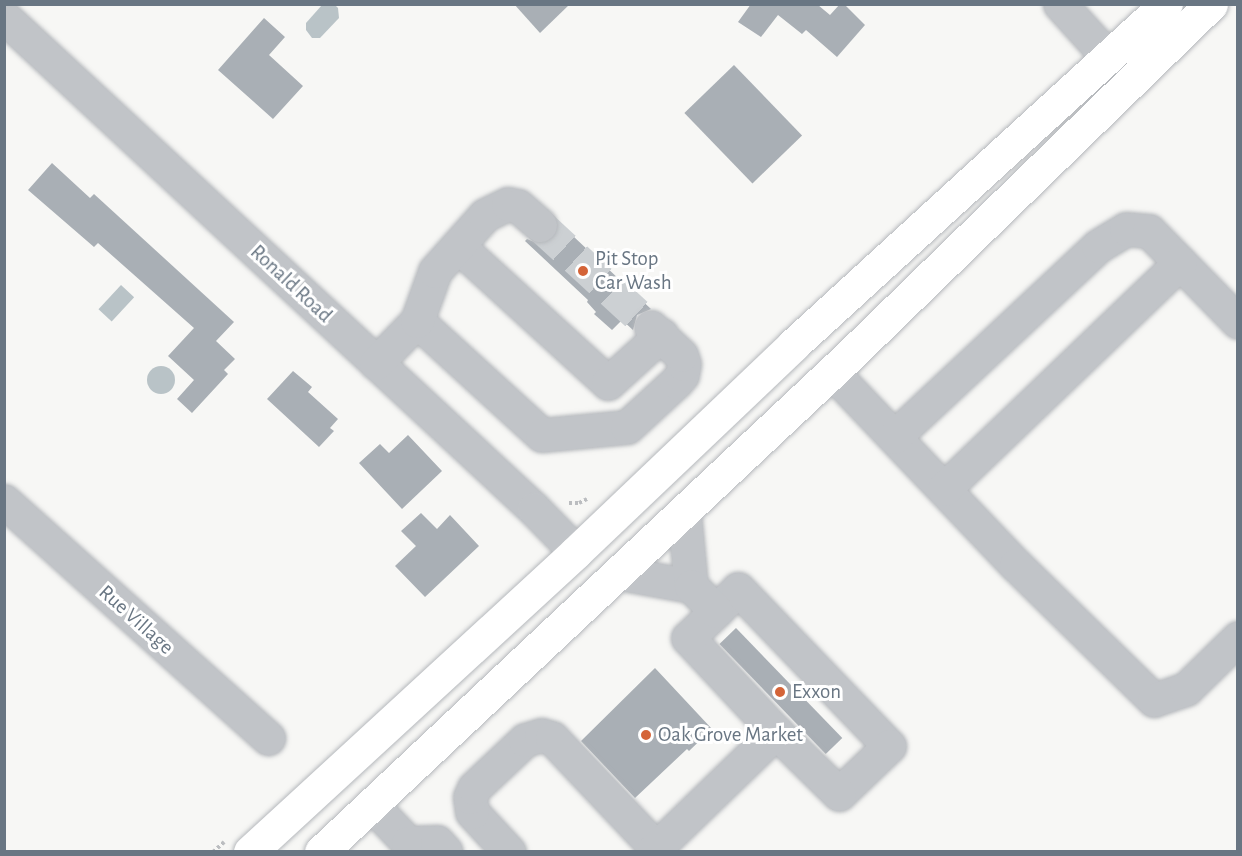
<!DOCTYPE html>
<style>
body{margin:0}
#map{position:relative;width:1242px;height:856px;overflow:hidden;background:#f7f7f5;font-family:"Alegreya Sans",sans-serif}
div>[style]{position:absolute}
[style*='--x']{left:calc(var(--x)*1px);top:calc(var(--y)*1px);width:calc(var(--w)*1px);rotate:calc(var(--a)*1deg)}
.water>*{inset:0;background:#b9c3c7;transform-origin:0 0}
.round{border-radius:50%}
.building>*{inset:0;background:#a9afb5;transform-origin:0 0}
.minor-tunnel>*{height:33px;margin-top:-16.5px;transform-origin:0;background:repeating-linear-gradient(90deg,#ccd0d3 0 33px,transparent 0 49px)}
.path>*{height:4px;margin-top:-2px;transform-origin:0;background:repeating-linear-gradient(90deg,#bbbdc0 0 3px,transparent 0 6px)}
.roads{filter:drop-shadow(0 0 2px #b5b8bc) drop-shadow(0 0 2px #b5b8bc)}
.minor>*{height:33px;margin:-16.5px;padding:0 16.5px;transform-origin:16.5px;border-radius:16.5px;background:#c1c4c8}
.major>*{height:33px;margin:-16.5px;padding:0 16.5px;transform-origin:16.5px;border-radius:16.5px;background:#fff}
.dots>*{width:16px;height:16px;translate:-50% -50%;box-sizing:border-box;border:3px solid #fff;border-radius:50%}
span{translate:-50% -50%;white-space:nowrap;text-align:center;line-height:1.15;-webkit-text-stroke:6px #fff;paint-order:stroke}
.poi-label{font-size:21px;color:#697683}
.left{translate:0 -50%;text-align:left}
.street-label{font-size:21px;color:#697683}
.frame{position:absolute;inset:0;border:6px solid #697683;pointer-events:none}
</style>
<div id="map">
<div class="water">
<i style="clip-path:polygon(322px 5px,335px 5px,338px 8px,339px 18px,320px 38px,312px 38px,306px 30px,306px 23px)"></i>
<i style="left:121px;top:285px;width:18px;height:33px;rotate:43deg"></i>
<i class="round" style="left:147px;top:366px;width:28px;height:28px"></i>
</div>
<div class="building">
<i style="clip-path:polygon(514px 4px,570px 4px,540px 33px)"></i>
<i style="clip-path:polygon(751px 4px,818px 5px,830px 15px,840px 4px,844px 4px,865px 25px,837px 57px,806px 30px,802px 34px,778px 15px,761px 37px,738px 22px)"></i>
<i style="clip-path:polygon(264px 18px,285px 37px,269px 55px,303px 86px,273px 119px,218px 70px)"></i>
<i style="left:734px;top:65px;width:98px;height:69px;rotate:46deg"></i>
<i style="clip-path:polygon(52px 163px,90px 198px,94px 194px,234px 322px,216px 341px,235px 359px,224px 370px,228px 374px,192px 413px,177px 399px,194px 380px,168px 356px,194px 328px,98px 243px,94px 247px,28px 190px)"></i>
<i style="clip-path:polygon(558px 222px,651px 309px,637px 315px,633px 330px,622px 320px,612px 330px,594px 314px,596px 312px,587px 302px,588px 300px,525px 241px,527px 239px,537px 243px,547px 242px,555px 237px)"></i>
<i style="clip-path:polygon(293px 371px,312px 387px,308px 392px,338px 419px,330px 428px,334px 431px,319px 447px,267px 399px)"></i>
<i style="clip-path:polygon(408px 435px,442px 471px,402px 509px,359px 463px,380px 444px,389px 453px)"></i>
<i style="clip-path:polygon(421px 513px,437px 529px,450px 515px,479px 546px,425px 597px,395px 566px,416px 546px,401px 531px)"></i>
<i style="left:736px;top:628px;width:153px;height:23px;rotate:46deg"></i>
<i style="clip-path:polygon(655px 668px,712px 729px,689px 751px,687px 749px,635px 798px,581px 741px)"></i>
</div>
<div class="minor-tunnel">
<i style="--x:540;--y:225;--w:151;--a:42.6"></i>
</div>
<div class="path">
<i style="--x:569;--y:503;--w:10;--a:0"></i>
<i style="--x:579;--y:503;--w:9;--a:-27"></i>
<i style="--x:213;--y:852;--w:15;--a:-42"></i>
</div>
<div class="roads">
<div class="minor">
<i style="--x:1060;--y:4;--w:73;--a:47.8"></i>
<i style="--x:4;--y:17;--w:723;--a:42.87"></i>
<i style="--x:534;--y:509;--w:60;--a:45.7"></i>
<i style="--x:458;--y:246;--w:203;--a:42.4"></i>
<i style="--x:608;--y:383;--w:72;--a:-42.2"></i>
<i style="--x:417;--y:321;--w:169;--a:42.4"></i>
<i style="--x:542;--y:435;--w:85;--a:-5.4"></i>
<i style="--x:627;--y:427;--w:67;--a:-42.6"></i>
<i style="--x:676;--y:382;--w:9;--a:-49"></i>
<i style="--x:682;--y:375;--w:11;--a:-80"></i>
<i style="--x:684;--y:364;--w:9;--a:-108"></i>
<i style="--x:681;--y:355;--w:41;--a:-137"></i>
<i style="--x:376;--y:363;--w:59;--a:-45.7"></i>
<i style="--x:417;--y:321;--w:53;--a:-70.2"></i>
<i style="--x:435;--y:271;--w:75;--a:-48.2"></i>
<i style="--x:485;--y:215;--w:25;--a:-26"></i>
<i style="--x:508;--y:204;--w:10;--a:11"></i>
<i style="--x:518;--y:206;--w:29;--a:41"></i>
<i style="--x:832;--y:372;--w:267;--a:46.4"></i>
<i style="--x:1016;--y:565;--w:193;--a:44.4"></i>
<i style="--x:1154;--y:700;--w:34;--a:-19"></i>
<i style="--x:1186;--y:689;--w:73;--a:-44.4"></i>
<i style="--x:894;--y:437;--w:279;--a:-43.1"></i>
<i style="--x:1098;--y:246;--w:33;--a:-31"></i>
<i style="--x:1126;--y:229;--w:23;--a:5"></i>
<i style="--x:1149;--y:231;--w:127;--a:45.6"></i>
<i style="--x:944;--y:489;--w:327;--a:-43.8"></i>
<i style="--x:4;--y:501;--w:355;--a:41.9"></i>
<i style="--x:619;--y:573;--w:73;--a:10.2"></i>
<i style="--x:691;--y:586;--w:74;--a:-95.4"></i>
<i style="--x:716;--y:611;--w:31;--a:-45"></i>
<i style="--x:738;--y:589;--w:218;--a:46.1"></i>
<i style="--x:889;--y:746;--w:69;--a:136.2"></i>
<i style="--x:839;--y:794;--w:88;--a:-135.5"></i>
<i style="--x:372;--y:805;--w:52;--a:46.5"></i>
<i style="--x:408;--y:843;--w:9;--a:84"></i>
<i style="--x:408;--y:843;--w:29;--a:-2"></i>
<i style="--x:437;--y:842;--w:13;--a:48"></i>
<i style="--x:509;--y:852;--w:54;--a:-132.8"></i>
<i style="--x:472;--y:812;--w:15;--a:-98"></i>
<i style="--x:470;--y:797;--w:10;--a:-66"></i>
<i style="--x:474;--y:788;--w:70;--a:-43.3"></i>
<i style="--x:525;--y:740;--w:17;--a:-17"></i>
<i style="--x:541;--y:735;--w:11;--a:15"></i>
<i style="--x:552;--y:738;--w:151;--a:46.6"></i>
<i style="--x:652;--y:852;--w:173;--a:-44.1"></i>
<i style="--x:776;--y:732;--w:129;--a:-133.1"></i>
<i style="--x:688;--y:638;--w:39;--a:-44"></i>
<i style="--x:716;--y:611;--w:35;--a:-135"></i>
</div>
<div class="major">
<i style="--x:250;--y:852;--w:443;--a:-42.6"></i>
<i style="--x:576;--y:552;--w:300;--a:-43.6"></i>
<i style="--x:793;--y:345;--w:505;--a:-42.43"></i>
<i style="--x:321;--y:852;--w:724;--a:-43.21"></i>
<i style="--x:849;--y:356;--w:505;--a:-44.2"></i>
</div>
</div>
<div class="dots">
<i style="left:583px;top:271px;background:#d46438"></i>
<i style="left:780px;top:692px;background:#d46438"></i>
<i style="left:646px;top:735px;background:#d46438"></i>
</div>
<div class="poi-label">
<span class="left" style="left:595px;top:271px">Pit Stop<br>Car Wash</span>
<span class="left" style="left:792px;top:692px">Exxon</span>
<span class="left" style="left:658px;top:735px">Oak Grove Market</span>
</div>
<div class="street-label">
<span style="left:291px;top:284px;rotate:43deg">Ronald Road</span>
<span style="left:136px;top:620px;rotate:42deg">Rue Village</span>
</div>
<div class="frame"></div>
</div>
